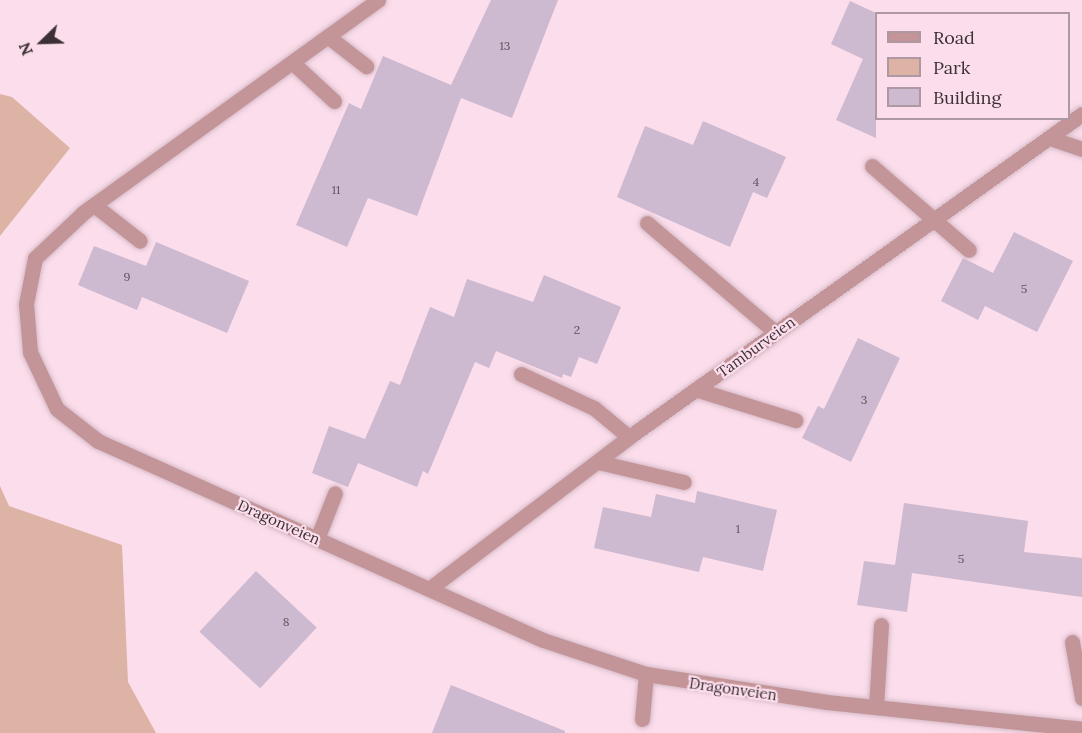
<!DOCTYPE html>
<style>
body{margin:0}
#map{position:relative;width:1082px;height:733px;overflow:hidden;background:#fbddeb;font-family:Lora,serif}
div>[style]{position:absolute}
[style*='--x']{left:calc(var(--x)*1px);top:calc(var(--y)*1px);width:calc(var(--w)*1px);rotate:calc(var(--a)*1deg)}
.green>*{inset:0;background:#dcb3a5}
.building>*{inset:0;background:#cdb9d0;transform-origin:0 0}
.roads{filter:drop-shadow(0 0 2px #d5bac7) drop-shadow(0 0 2px #d5bac7)}
.service>*{height:15px;margin:-7.5px;padding:0 7.5px;transform-origin:7.5px;border-radius:7.5px;background:#c49598}
.minor>*{height:15px;margin:-7.5px;padding:0 7.5px;transform-origin:7.5px;border-radius:7.5px;background:#c49598}
span{translate:-50% -50%;white-space:nowrap;text-align:center;line-height:1.15;-webkit-text-stroke:4.5px #fbddeb;paint-order:stroke}
.number-label{font-size:12px;color:#60525c}
.number-label span{-webkit-text-stroke-width:0}
.street-label{font-size:15px;color:#3b3035}
.legend{position:absolute;left:875px;top:12px;width:195px;height:108px;box-sizing:border-box;background:#fbddeb;border:2px solid #ae98a2;margin:0;padding:8px 10px;list-style:none;font-size:18px;color:#3b3035}
.legend li{display:flex;align-items:center;gap:12px;height:30px}
.legend b{width:30px;border:2px solid #ae98a2}
.north{position:absolute;left:12px;top:12px;width:60px;height:60px;-webkit-text-stroke:4px #fbddeb;paint-order:stroke;rotate:247deg;font-size:16px;font-weight:700;line-height:24px;text-align:center;color:#3b3035}
.north::after{content:'';display:block;margin:auto;width:21px;height:27px;background:#3b3035;clip-path:polygon(50% 0,100% 100%,50% 72%,0 100%)}
</style>
<div id="map">
<div class="green">
<i style="clip-path:polygon(0 94px,12px 97px,70px 148px,0 236px)"></i>
<i style="clip-path:polygon(0 486px,9px 506px,122px 545px,128px 682px,156px 733px,0 733px)"></i>
</div>
<div class="building">
<i style="clip-path:polygon(491px 0,558px 0,512px 118px,461px 98px,417px 216px,368px 198px,347px 247px,296px 225px,349px 103px,361px 109px,383px 56px,451px 85px)"></i>
<i style="clip-path:polygon(850px 1px,876px 13px,876px 138px,836px 120px,863px 59px,831px 44px)"></i>
<i style="clip-path:polygon(703px 121px,786px 157px,767px 198px,753px 192px,730px 247px,617px 197px,645px 126px,693px 145px)"></i>
<i style="clip-path:polygon(1014px 232px,1073px 261px,1037px 332px,985px 306px,978px 320px,941px 301px,963px 258px,993px 273px)"></i>
<i style="clip-path:polygon(156px 242px,249px 281px,227px 333px,142px 297px,137px 310px,78px 285px,94px 246px,146px 266px)"></i>
<i style="clip-path:polygon(544px 275px,621px 307px,597px 364px,579px 357px,571px 377px,563px 374px,562px 378px,496px 351px,489px 368px,475px 362px,428px 474px,423px 471px,417px 487px,358px 463px,348px 487px,312px 473px,329px 426px,365px 439px,390px 381px,400px 385px,430px 307px,454px 317px,467px 279px,533px 302px)"></i>
<i style="clip-path:polygon(858px 338px,900px 358px,851px 462px,802px 438px,818px 406px,824px 409px)"></i>
<i style="clip-path:polygon(697px 491px,777px 510px,763px 571px,703px 557px,699px 572px,594px 548px,603px 507px,651px 517px,656px 494px,695px 503px)"></i>
<i style="clip-path:polygon(904px 503px,1028px 521px,1024px 552px,1082px 558px,1082px 597px,912px 573px,907px 612px,857px 605px,864px 561px,895px 565px)"></i>
<i style="left:256px;top:571px;width:83px;height:83px;rotate:43deg"></i>
<i style="clip-path:polygon(451px 685px,565px 731px,565px 733px,432px 733px)"></i>
</div>
<div class="roads">
<div class="service">
<i style="--x:330;--y:38;--w:46;--a:37.9"></i>
<i style="--x:293;--y:63;--w:56;--a:42.8"></i>
<i style="--x:1050;--y:138;--w:34;--a:19"></i>
<i style="--x:872;--y:166;--w:128;--a:40.9"></i>
<i style="--x:94;--y:205;--w:58;--a:38"></i>
<i style="--x:647;--y:223;--w:168;--a:40.4"></i>
<i style="--x:521;--y:374;--w:81;--a:25"></i>
<i style="--x:594;--y:408;--w:45;--a:39.6"></i>
<i style="--x:698;--y:390;--w:102;--a:17.2"></i>
<i style="--x:598;--y:462;--w:88;--a:13.1"></i>
<i style="--x:317;--y:539;--w:49;--a:-68.6"></i>
<i style="--x:1072;--y:642;--w:57;--a:79.9"></i>
<i style="--x:876;--y:707;--w:82;--a:-86.5"></i>
<i style="--x:642;--y:719;--w:45;--a:-84.9"></i>
</div>
<div class="minor">
<i style="--x:378;--y:0;--w:364;--a:144.2"></i>
<i style="--x:83;--y:213;--w:66;--a:136.8"></i>
<i style="--x:35;--y:258;--w:47;--a:101.1"></i>
<i style="--x:26;--y:304;--w:48;--a:85.2"></i>
<i style="--x:30;--y:352;--w:63;--a:64.7"></i>
<i style="--x:57;--y:409;--w:52;--a:38"></i>
<i style="--x:98;--y:441;--w:487;--a:24.1"></i>
<i style="--x:543;--y:640;--w:108;--a:18.3"></i>
<i style="--x:646;--y:674;--w:183;--a:8.8"></i>
<i style="--x:827;--y:702;--w:256;--a:6"></i>
<i style="--x:433;--y:586;--w:246;--a:-37.2"></i>
<i style="--x:629;--y:437;--w:556;--a:-35.49"></i>
</div>
</div>
<div class="number-label">
<span style="left:505px;top:46px">13</span>
<span style="left:756px;top:182px">4</span>
<span style="left:336px;top:190px">11</span>
<span style="left:127px;top:277px">9</span>
<span style="left:1024px;top:289px">5</span>
<span style="left:577px;top:330px">2</span>
<span style="left:864px;top:400px">3</span>
<span style="left:738px;top:529px">1</span>
<span style="left:961px;top:559px">5</span>
<span style="left:286px;top:622px">8</span>
</div>
<div class="street-label">
<span style="left:756px;top:347px;rotate:-36deg">Tamburveien</span>
<span style="left:279px;top:522px;rotate:24deg">Dragonveien</span>
<span style="left:733px;top:689px;rotate:8deg">Dragonveien</span>
</div>
<ul class="legend">
<li><b style="height:8px;background:#c49598"></b>Road</li>
<li><b style="height:16px;background:#dcb3a5"></b>Park</li>
<li><b style="height:16px;background:#cdb9d0"></b>Building</li>
</ul>
<div class="north">N</div>
</div>
